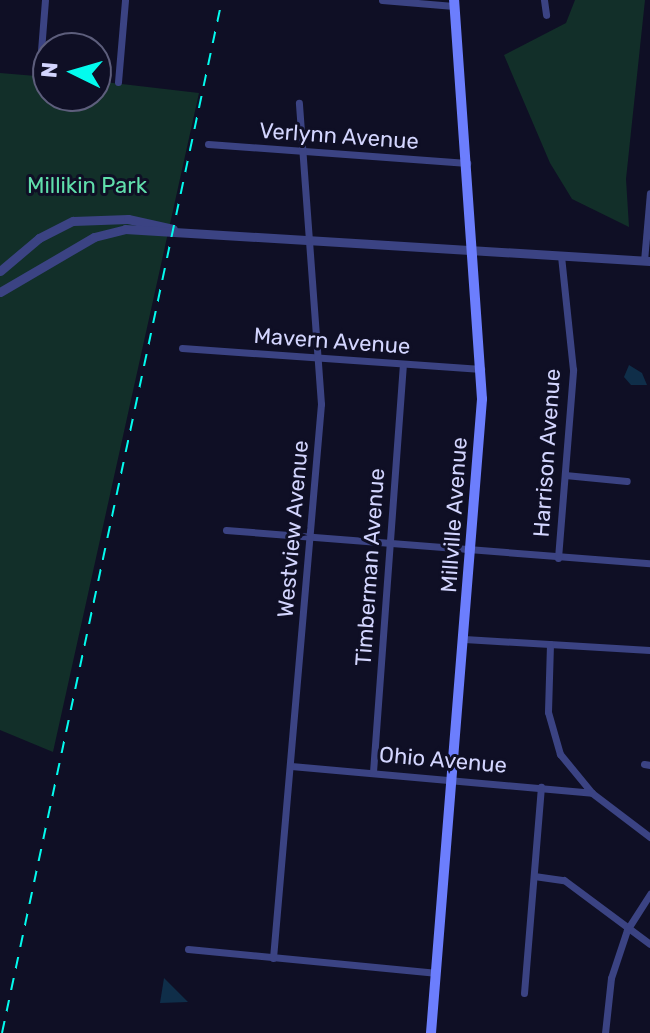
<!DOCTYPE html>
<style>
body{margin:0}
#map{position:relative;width:650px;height:1033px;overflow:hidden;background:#0f0f25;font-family:Rubik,sans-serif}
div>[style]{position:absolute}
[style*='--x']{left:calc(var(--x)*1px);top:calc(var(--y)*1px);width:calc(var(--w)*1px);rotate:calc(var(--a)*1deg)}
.green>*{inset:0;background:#122f29}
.water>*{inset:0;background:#0f2e49}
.minor>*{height:7px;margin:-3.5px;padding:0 3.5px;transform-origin:3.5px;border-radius:3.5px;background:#3b4383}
.tertiary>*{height:9px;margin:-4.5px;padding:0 4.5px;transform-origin:4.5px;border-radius:4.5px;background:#3b4383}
.secondary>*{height:10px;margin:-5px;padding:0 5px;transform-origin:5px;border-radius:5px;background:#6c7efd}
.rail>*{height:2px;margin-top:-1px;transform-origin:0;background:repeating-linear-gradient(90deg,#03fbee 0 12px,transparent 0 22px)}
span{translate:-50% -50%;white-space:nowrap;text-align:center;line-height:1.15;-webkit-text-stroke:6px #0f0f25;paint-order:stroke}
.street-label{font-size:22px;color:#d3d5fe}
.park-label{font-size:22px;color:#60deab}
.north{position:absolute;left:32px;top:32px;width:80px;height:80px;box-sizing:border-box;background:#0f0f25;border:2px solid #5d5e7c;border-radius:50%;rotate:275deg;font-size:22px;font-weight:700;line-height:32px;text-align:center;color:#d3d5fe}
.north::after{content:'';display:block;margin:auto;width:28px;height:36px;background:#03fbee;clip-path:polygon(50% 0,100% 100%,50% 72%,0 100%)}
</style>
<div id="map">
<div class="green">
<i style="clip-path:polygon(575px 0,645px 0,626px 179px,629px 227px,572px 199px,550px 163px,504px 55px,566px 23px)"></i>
<i style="clip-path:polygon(0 73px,48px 77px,48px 96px,96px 96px,96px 81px,199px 93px,53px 752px,0 730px)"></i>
</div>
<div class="water">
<i style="clip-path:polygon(629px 365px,642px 373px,647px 385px,631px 385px,624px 377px)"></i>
<i style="clip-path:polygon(164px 978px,188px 1002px,160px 1003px)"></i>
</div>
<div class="minor">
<i style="--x:382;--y:0;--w:72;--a:4.8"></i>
<i style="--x:544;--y:0;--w:15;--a:82"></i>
<i style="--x:39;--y:76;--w:76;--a:-85.5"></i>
<i style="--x:118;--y:82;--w:82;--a:-85.1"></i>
<i style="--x:208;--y:144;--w:260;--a:4.2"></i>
<i style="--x:644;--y:261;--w:68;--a:-85"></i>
<i style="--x:182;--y:348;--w:300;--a:4"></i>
<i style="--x:565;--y:475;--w:62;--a:5.5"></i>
<i style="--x:226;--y:530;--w:425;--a:4.5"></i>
<i style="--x:558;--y:558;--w:189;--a:-85.4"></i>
<i style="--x:573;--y:370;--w:115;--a:-96"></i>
<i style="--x:464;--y:639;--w:186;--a:3.4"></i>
<i style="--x:550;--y:644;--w:68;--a:91.7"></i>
<i style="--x:548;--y:712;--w:44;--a:74.1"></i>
<i style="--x:560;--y:754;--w:50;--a:50.6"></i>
<i style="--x:592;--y:793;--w:73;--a:37.2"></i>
<i style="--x:644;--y:764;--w:6;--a:9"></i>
<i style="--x:291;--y:766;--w:302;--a:5.1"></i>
<i style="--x:373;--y:772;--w:408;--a:-85.8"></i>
<i style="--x:534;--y:876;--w:30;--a:8"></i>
<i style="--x:564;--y:880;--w:107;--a:36.7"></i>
<i style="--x:188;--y:949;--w:248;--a:5.5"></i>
<i style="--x:273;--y:958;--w:556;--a:-85.05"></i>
<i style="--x:321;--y:404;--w:302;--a:-94.2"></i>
<i style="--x:524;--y:993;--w:207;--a:-85.3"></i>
<i style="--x:605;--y:1033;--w:55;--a:-83.8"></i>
<i style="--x:611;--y:978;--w:51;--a:-71.6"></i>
<i style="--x:627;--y:930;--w:43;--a:-57.4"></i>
</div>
<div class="tertiary">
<i style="--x:0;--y:271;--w:51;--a:-40.2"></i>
<i style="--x:39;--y:238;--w:38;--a:-27"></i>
<i style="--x:73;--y:221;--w:55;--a:-2.1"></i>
<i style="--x:128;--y:219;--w:46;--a:12.5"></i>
<i style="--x:0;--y:292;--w:109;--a:-30.3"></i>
<i style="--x:94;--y:237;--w:32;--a:-14"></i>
<i style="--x:125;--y:229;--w:526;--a:3.49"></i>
</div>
<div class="secondary">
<i style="--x:431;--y:1033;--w:636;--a:-85.4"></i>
<i style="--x:482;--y:399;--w:400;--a:-94"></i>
</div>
<div class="rail">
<i style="--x:2;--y:1033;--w:1056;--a:-77.98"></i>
</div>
<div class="street-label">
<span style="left:339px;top:136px;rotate:4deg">Verlynn Avenue</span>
<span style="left:332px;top:341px;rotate:4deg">Mavern Avenue</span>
<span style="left:547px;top:453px;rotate:-86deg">Harrison Avenue</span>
<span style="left:454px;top:515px;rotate:-86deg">Millville Avenue</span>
<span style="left:293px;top:529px;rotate:-85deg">Westview Avenue</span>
<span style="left:370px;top:567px;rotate:-86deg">Timberman Avenue</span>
<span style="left:443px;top:760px;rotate:5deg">Ohio Avenue</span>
</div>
<div class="park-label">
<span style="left:87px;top:186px">Millikin Park</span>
</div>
<div class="north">N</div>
</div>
